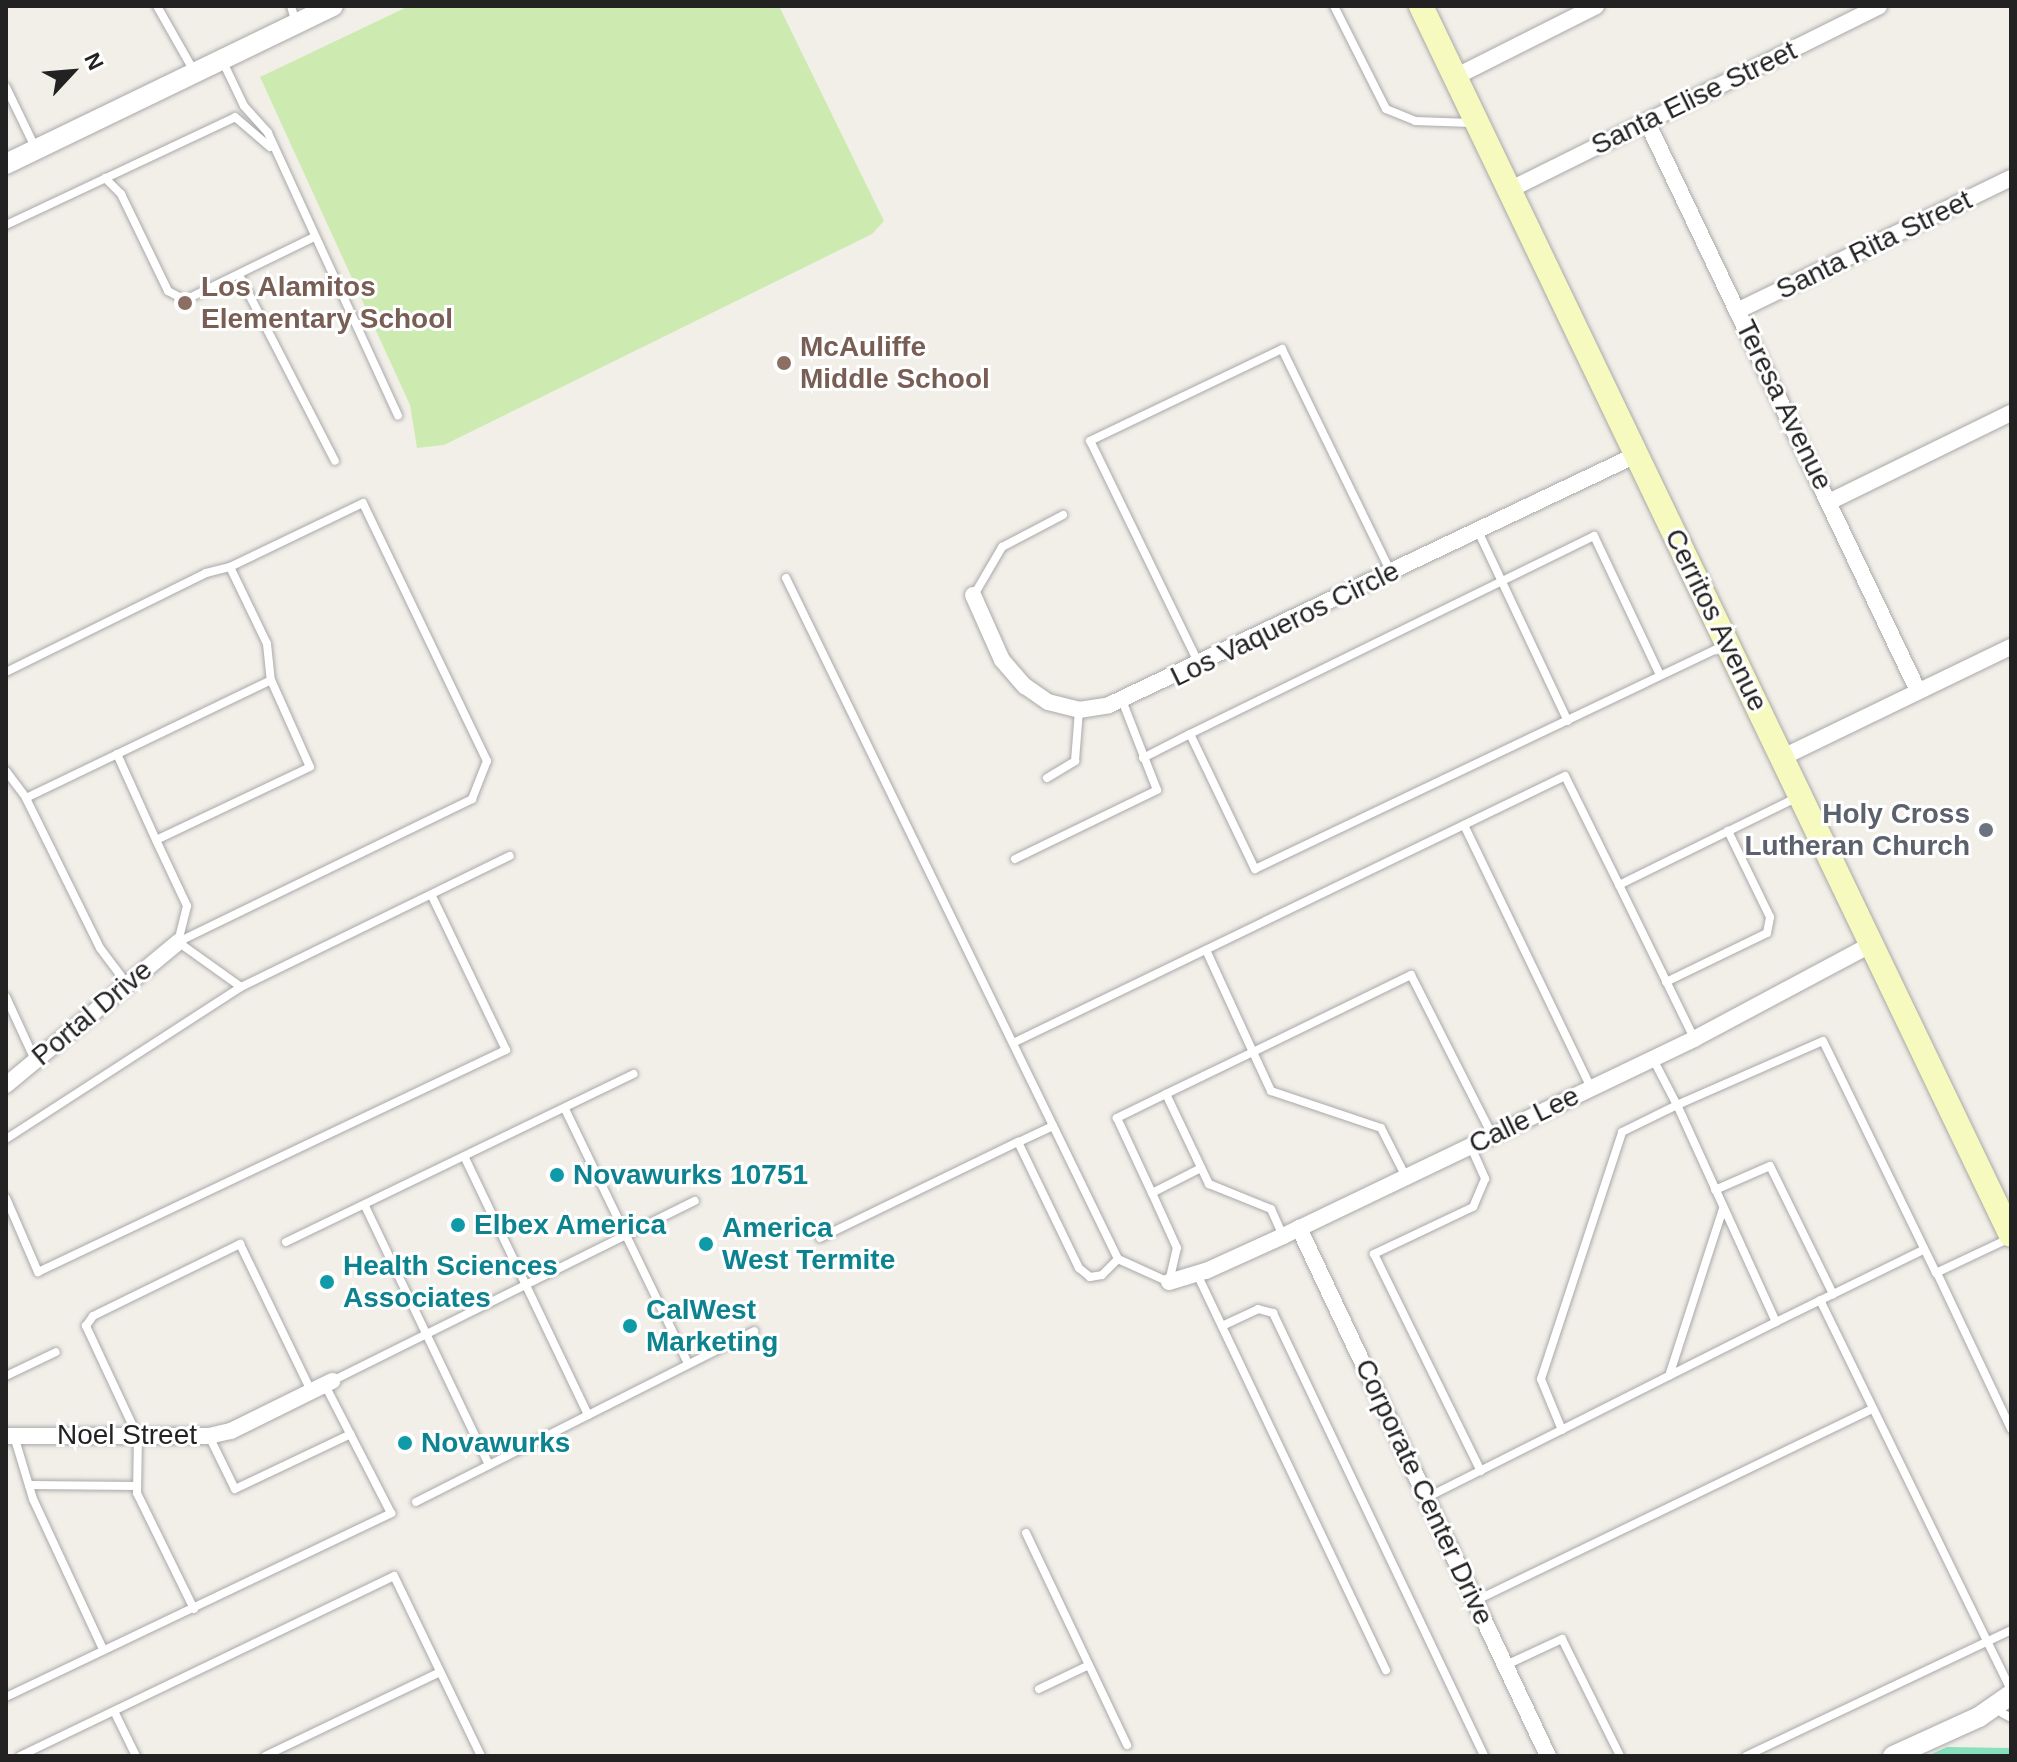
<!DOCTYPE html>
<style>
body{margin:0}
#map{position:relative;width:2017px;height:1762px;overflow:hidden;background:#f2efe9;font-family:Helvetica,sans-serif}
div>[style]{position:absolute}
[style*='--x']{left:calc(var(--x)*1px);top:calc(var(--y)*1px);width:calc(var(--w)*1px);rotate:calc(var(--a)*1deg)}
.grass>*{inset:0;background:#cdebb0}
.pitch>*{inset:0;background:#88e0be}
.roads{filter:drop-shadow(0 0 2px #a9a9a9) drop-shadow(0 0 2px #a9a9a9)}
.service>*{height:8px;margin:-4px;padding:0 4px;transform-origin:4px;border-radius:4px;background:#fff}
.minor>*{height:16px;margin:-8px;padding:0 8px;transform-origin:8px;border-radius:8px;background:#fff}
.tertiary>*{height:20px;margin:-10px;padding:0 10px;transform-origin:10px;border-radius:10px;background:#fff}
.secondary>*{height:24px;margin:-12px;padding:0 12px;transform-origin:12px;border-radius:12px;background:#f7fabf}
.dots>*{width:22px;height:22px;translate:-50% -50%;box-sizing:border-box;border:4px solid #fff;border-radius:50%}
span{translate:-50% -50%;white-space:nowrap;text-align:center;line-height:1.15;-webkit-text-stroke:6px #fff;paint-order:stroke}
.street-label{font-size:28px;color:#222}
.education-label{font-size:28px;color:#785e54;font-weight:700}
.left{translate:0 -50%;text-align:left}
.worship-label{font-size:28px;color:#5b616d;font-weight:700}
.right{translate:-100% -50%;text-align:right}
.culture-label{font-size:28px;color:#0d838f;font-weight:700}
.frame{position:absolute;inset:0;border:8px solid #222;pointer-events:none}
.north{position:absolute;left:32px;top:32px;width:80px;height:80px;-webkit-text-stroke:6px #fff;paint-order:stroke;rotate:64deg;font-size:22px;font-weight:700;line-height:32px;text-align:center;color:#222}
.north::after{content:'';display:block;margin:auto;width:28px;height:36px;background:#222;clip-path:polygon(50% 0,100% 100%,50% 72%,0 100%)}
</style>
<div id="map">
<div class="grass">
<i style="clip-path:polygon(409px 6px,779px 6px,884px 221px,872px 234px,444px 445px,417px 448px,410px 405px,260px 77px)"></i>
</div>
<div class="pitch">
<i style="clip-path:polygon(1947px 1747px,2011px 1748px,2011px 1756px,1927px 1756px)"></i>
</div>
<div class="roads">
<div class="service">
<i style="--x:157;--y:6;--w:75;--a:60.4"></i>
<i style="--x:291;--y:6;--w:18;--a:74"></i>
<i style="--x:1334;--y:6;--w:115;--a:63.2"></i>
<i style="--x:1386;--y:109;--w:31;--a:22"></i>
<i style="--x:1415;--y:121;--w:56;--a:2"></i>
<i style="--x:222;--y:60;--w:51;--a:64.4"></i>
<i style="--x:244;--y:106;--w:36;--a:48"></i>
<i style="--x:268;--y:133;--w:311;--a:65.3"></i>
<i style="--x:6;--y:87;--w:69;--a:64.2"></i>
<i style="--x:105;--y:178;--w:23;--a:45"></i>
<i style="--x:121;--y:194;--w:108;--a:64.1"></i>
<i style="--x:168;--y:291;--w:19;--a:28"></i>
<i style="--x:185;--y:300;--w:144;--a:-26"></i>
<i style="--x:6;--y:225;--w:253;--a:-25.2"></i>
<i style="--x:235;--y:117;--w:46;--a:40.6"></i>
<i style="--x:239;--y:275;--w:209;--a:62.7"></i>
<i style="--x:1478;--y:531;--w:210;--a:64.7"></i>
<i style="--x:786;--y:578;--w:758;--a:64.01"></i>
<i style="--x:1118;--y:1259;--w:56;--a:24.3"></i>
<i style="--x:1169;--y:1282;--w:35;--a:-77"></i>
<i style="--x:1177;--y:1248;--w:60;--a:-114.4"></i>
<i style="--x:974;--y:595;--w:56;--a:-59.7"></i>
<i style="--x:1002;--y:547;--w:69;--a:-27.7"></i>
<i style="--x:1199;--y:664;--w:248;--a:-116"></i>
<i style="--x:1090;--y:441;--w:213;--a:-25.6"></i>
<i style="--x:1282;--y:349;--w:248;--a:64"></i>
<i style="--x:6;--y:672;--w:223;--a:-26.3"></i>
<i style="--x:206;--y:573;--w:25;--a:-14"></i>
<i style="--x:1660;--y:675;--w:154;--a:-115.4"></i>
<i style="--x:1594;--y:536;--w:450;--a:153.9"></i>
<i style="--x:1190;--y:734;--w:150;--a:64.3"></i>
<i style="--x:1255;--y:869;--w:518;--a:-25.48"></i>
<i style="--x:117;--y:754;--w:94;--a:65.6"></i>
<i style="--x:1143;--y:758;--w:53;--a:-27.1"></i>
<i style="--x:6;--y:771;--w:34;--a:53"></i>
<i style="--x:1047;--y:778;--w:33;--a:-31"></i>
<i style="--x:1075;--y:761;--w:51;--a:-85.5"></i>
<i style="--x:1464;--y:825;--w:292;--a:64.2"></i>
<i style="--x:1015;--y:859;--w:158;--a:-25.9"></i>
<i style="--x:1157;--y:790;--w:97;--a:-111.3"></i>
<i style="--x:178;--y:942;--w:327;--a:-25.9"></i>
<i style="--x:472;--y:799;--w:41;--a:-68.5"></i>
<i style="--x:487;--y:761;--w:286;--a:-115.7"></i>
<i style="--x:363;--y:503;--w:148;--a:154.3"></i>
<i style="--x:230;--y:567;--w:85;--a:64.3"></i>
<i style="--x:267;--y:644;--w:36;--a:84"></i>
<i style="--x:178;--y:942;--w:77;--a:35.5"></i>
<i style="--x:241;--y:987;--w:299;--a:-26"></i>
<i style="--x:1206;--y:950;--w:112;--a:65.3"></i>
<i style="--x:1253;--y:1052;--w:97;--a:154.2"></i>
<i style="--x:1166;--y:1094;--w:100;--a:64.5"></i>
<i style="--x:1209;--y:1184;--w:67;--a:22"></i>
<i style="--x:1271;--y:1209;--w:30;--a:66"></i>
<i style="--x:1666;--y:982;--w:112;--a:-25.9"></i>
<i style="--x:1767;--y:933;--w:16;--a:-79"></i>
<i style="--x:1770;--y:917;--w:96;--a:-116"></i>
<i style="--x:127;--y:984;--w:45;--a:-126.9"></i>
<i style="--x:100;--y:948;--w:167;--a:-116.3"></i>
<i style="--x:26;--y:798;--w:272;--a:-25.7"></i>
<i style="--x:271;--y:680;--w:95;--a:65.9"></i>
<i style="--x:310;--y:767;--w:170;--a:154.6"></i>
<i style="--x:156;--y:840;--w:73;--a:64.8"></i>
<i style="--x:187;--y:906;--w:37;--a:104"></i>
<i style="--x:6;--y:997;--w:69;--a:65.3"></i>
<i style="--x:1694;--y:1038;--w:170;--a:-116.1"></i>
<i style="--x:1619;--y:885;--w:199;--a:-26.2"></i>
<i style="--x:1013;--y:1043;--w:613;--a:-25.81"></i>
<i style="--x:1565;--y:776;--w:122;--a:63.6"></i>
<i style="--x:1166;--y:1094;--w:55;--a:153.9"></i>
<i style="--x:1117;--y:1118;--w:83;--a:65"></i>
<i style="--x:1152;--y:1193;--w:55;--a:-27"></i>
<i style="--x:565;--y:1109;--w:283;--a:64.2"></i>
<i style="--x:1053;--y:1126;--w:38;--a:155"></i>
<i style="--x:1018;--y:1142;--w:140;--a:64.2"></i>
<i style="--x:1079;--y:1268;--w:14;--a:39"></i>
<i style="--x:1090;--y:1277;--w:12;--a:-9"></i>
<i style="--x:1102;--y:1275;--w:23;--a:-45"></i>
<i style="--x:6;--y:1139;--w:280;--a:-32.9"></i>
<i style="--x:1471;--y:1147;--w:35;--a:66"></i>
<i style="--x:1485;--y:1179;--w:30;--a:113"></i>
<i style="--x:1473;--y:1207;--w:110;--a:154.6"></i>
<i style="--x:1374;--y:1254;--w:242;--a:63.8"></i>
<i style="--x:465;--y:1158;--w:285;--a:64.4"></i>
<i style="--x:1406;--y:1177;--w:55;--a:-117"></i>
<i style="--x:1381;--y:1128;--w:116;--a:-161.4"></i>
<i style="--x:1271;--y:1091;--w:43;--a:-114.8"></i>
<i style="--x:1253;--y:1052;--w:176;--a:-26"></i>
<i style="--x:1411;--y:975;--w:179;--a:63.1"></i>
<i style="--x:1715;--y:1190;--w:60;--a:-23.6"></i>
<i style="--x:1770;--y:1166;--w:143;--a:63.8"></i>
<i style="--x:6;--y:1198;--w:81;--a:66.6"></i>
<i style="--x:38;--y:1272;--w:518;--a:-25.38"></i>
<i style="--x:506;--y:1050;--w:171;--a:-115.7"></i>
<i style="--x:365;--y:1206;--w:287;--a:64.4"></i>
<i style="--x:820;--y:1238;--w:220;--a:-25.9"></i>
<i style="--x:286;--y:1242;--w:386;--a:-25.8"></i>
<i style="--x:1937;--y:1273;--w:173;--a:64.6"></i>
<i style="--x:1197;--y:1274;--w:439;--a:64.5"></i>
<i style="--x:1820;--y:1300;--w:434;--a:63.9"></i>
<i style="--x:1776;--y:1322;--w:164;--a:-26.1"></i>
<i style="--x:1222;--y:1326;--w:40;--a:-25"></i>
<i style="--x:1258;--y:1309;--w:16;--a:15"></i>
<i style="--x:1273;--y:1313;--w:491;--a:64.5"></i>
<i style="--x:6;--y:1376;--w:55;--a:-25.6"></i>
<i style="--x:1669;--y:1376;--w:176;--a:-72.1"></i>
<i style="--x:332;--y:1381;--w:405;--a:-26.4"></i>
<i style="--x:1562;--y:1430;--w:55;--a:-112.4"></i>
<i style="--x:1541;--y:1379;--w:260;--a:-71.8"></i>
<i style="--x:1622;--y:1132;--w:61;--a:-26.1"></i>
<i style="--x:1677;--y:1105;--w:52;--a:-117.6"></i>
<i style="--x:14;--y:1436;--w:66;--a:73.2"></i>
<i style="--x:33;--y:1499;--w:166;--a:65"></i>
<i style="--x:209;--y:1436;--w:59;--a:63.9"></i>
<i style="--x:235;--y:1489;--w:128;--a:-25.4"></i>
<i style="--x:29;--y:1485;--w:108;--a:0.5"></i>
<i style="--x:1426;--y:1498;--w:392;--a:-26.7"></i>
<i style="--x:1776;--y:1322;--w:239;--a:-114.5"></i>
<i style="--x:1677;--y:1105;--w:159;--a:-23.7"></i>
<i style="--x:1823;--y:1041;--w:258;--a:64"></i>
<i style="--x:1936;--y:1273;--w:82;--a:-25.3"></i>
<i style="--x:416;--y:1502;--w:379;--a:-26.8"></i>
<i style="--x:1026;--y:1533;--w:235;--a:64.5"></i>
<i style="--x:1475;--y:1601;--w:442;--a:-25.8"></i>
<i style="--x:194;--y:1609;--w:129;--a:-116.2"></i>
<i style="--x:137;--y:1493;--w:56;--a:-89"></i>
<i style="--x:138;--y:1437;--w:123;--a:-115.1"></i>
<i style="--x:86;--y:1326;--w:12;--a:-55"></i>
<i style="--x:93;--y:1316;--w:164;--a:-26.1"></i>
<i style="--x:240;--y:1244;--w:163;--a:64.2"></i>
<i style="--x:1506;--y:1665;--w:62;--a:-24.9"></i>
<i style="--x:1562;--y:1639;--w:131;--a:63.6"></i>
<i style="--x:1039;--y:1689;--w:55;--a:-25.6"></i>
<i style="--x:6;--y:1697;--w:427;--a:-25.5"></i>
<i style="--x:391;--y:1513;--w:144;--a:-117.3"></i>
<i style="--x:114;--y:1711;--w:50;--a:63.9"></i>
<i style="--x:2002;--y:1713;--w:10;--a:29"></i>
<i style="--x:20;--y:1756;--w:415;--a:-25.7"></i>
<i style="--x:394;--y:1576;--w:200;--a:64.2"></i>
<i style="--x:265;--y:1756;--w:194;--a:-25.6"></i>
<i style="--x:1746;--y:1756;--w:293;--a:-25.4"></i>
</div>
<div class="minor">
<i style="--x:1455;--y:77;--w:158;--a:-26.7"></i>
<i style="--x:1647;--y:122;--w:630;--a:64.53"></i>
<i style="--x:1509;--y:190;--w:413;--a:-26.4"></i>
<i style="--x:1737;--y:311;--w:305;--a:-25.9"></i>
<i style="--x:1831;--y:501;--w:200;--a:-26.1"></i>
<i style="--x:973;--y:595;--w:71;--a:66"></i>
<i style="--x:1002;--y:660;--w:35;--a:49"></i>
<i style="--x:1025;--y:686;--w:28;--a:35"></i>
<i style="--x:1048;--y:702;--w:32;--a:14"></i>
<i style="--x:1079;--y:710;--w:30;--a:-9"></i>
<i style="--x:1109;--y:705;--w:583;--a:-25.38"></i>
<i style="--x:1783;--y:757;--w:253;--a:-25.8"></i>
<i style="--x:6;--y:1085;--w:224;--a:-39.7"></i>
<i style="--x:1299;--y:1228;--w:584;--a:64.75"></i>
<i style="--x:1169;--y:1282;--w:39;--a:-17"></i>
<i style="--x:1206;--y:1271;--w:85;--a:-24.4"></i>
<i style="--x:1283;--y:1236;--w:456;--a:-25.6"></i>
<i style="--x:1694;--y:1039;--w:202;--a:-28.1"></i>
<i style="--x:6;--y:1436;--w:203;--a:0"></i>
<i style="--x:209;--y:1436;--w:23;--a:-13"></i>
<i style="--x:231;--y:1431;--w:113;--a:-26.3"></i>
</div>
<div class="tertiary">
<i style="--x:6;--y:164;--w:363;--a:-25.8"></i>
<i style="--x:1893;--y:1756;--w:94;--a:-24.4"></i>
<i style="--x:1979;--y:1717;--w:39;--a:-35"></i>
</div>
<div class="secondary">
<i style="--x:1421;--y:6;--w:1363;--a:64.36"></i>
</div>
</div>
<div class="dots">
<i style="left:185px;top:303px;background:#8d6e63"></i>
<i style="left:784px;top:363px;background:#8d6e63"></i>
<i style="left:1986px;top:830px;background:#6b7280"></i>
<i style="left:557px;top:1175px;background:#0f9aa8"></i>
<i style="left:458px;top:1225px;background:#0f9aa8"></i>
<i style="left:706px;top:1244px;background:#0f9aa8"></i>
<i style="left:327px;top:1282px;background:#0f9aa8"></i>
<i style="left:630px;top:1326px;background:#0f9aa8"></i>
<i style="left:405px;top:1443px;background:#0f9aa8"></i>
</div>
<div class="street-label">
<span style="left:1694px;top:98px;rotate:-26deg">Santa Elise Street</span>
<span style="left:1874px;top:245px;rotate:-26deg">Santa Rita Street</span>
<span style="left:1784px;top:405px;rotate:64deg">Teresa Avenue</span>
<span style="left:1716px;top:620px;rotate:64deg">Cerritos Avenue</span>
<span style="left:1285px;top:624px;rotate:-26deg">Los Vaqueros Circle</span>
<span style="left:92px;top:1013px;rotate:-40deg">Portal Drive</span>
<span style="left:1524px;top:1120px;rotate:-26deg">Calle Lee</span>
<span style="left:127px;top:1435px">Noel Street</span>
<span style="left:1424px;top:1492px;rotate:65deg">Corporate Center Drive</span>
</div>
<div class="education-label">
<span class="left" style="left:201px;top:303px">Los Alamitos<br>Elementary School</span>
<span class="left" style="left:800px;top:363px">McAuliffe<br>Middle School</span>
</div>
<div class="worship-label">
<span class="right" style="left:1970px;top:830px">Holy Cross<br>Lutheran Church</span>
</div>
<div class="culture-label">
<span class="left" style="left:573px;top:1175px">Novawurks 10751</span>
<span class="left" style="left:474px;top:1225px">Elbex America</span>
<span class="left" style="left:722px;top:1244px">America<br>West Termite</span>
<span class="left" style="left:343px;top:1282px">Health Sciences<br>Associates</span>
<span class="left" style="left:646px;top:1326px">CalWest<br>Marketing</span>
<span class="left" style="left:421px;top:1443px">Novawurks</span>
</div>
<div class="frame"></div>
<div class="north">N</div>
</div>
